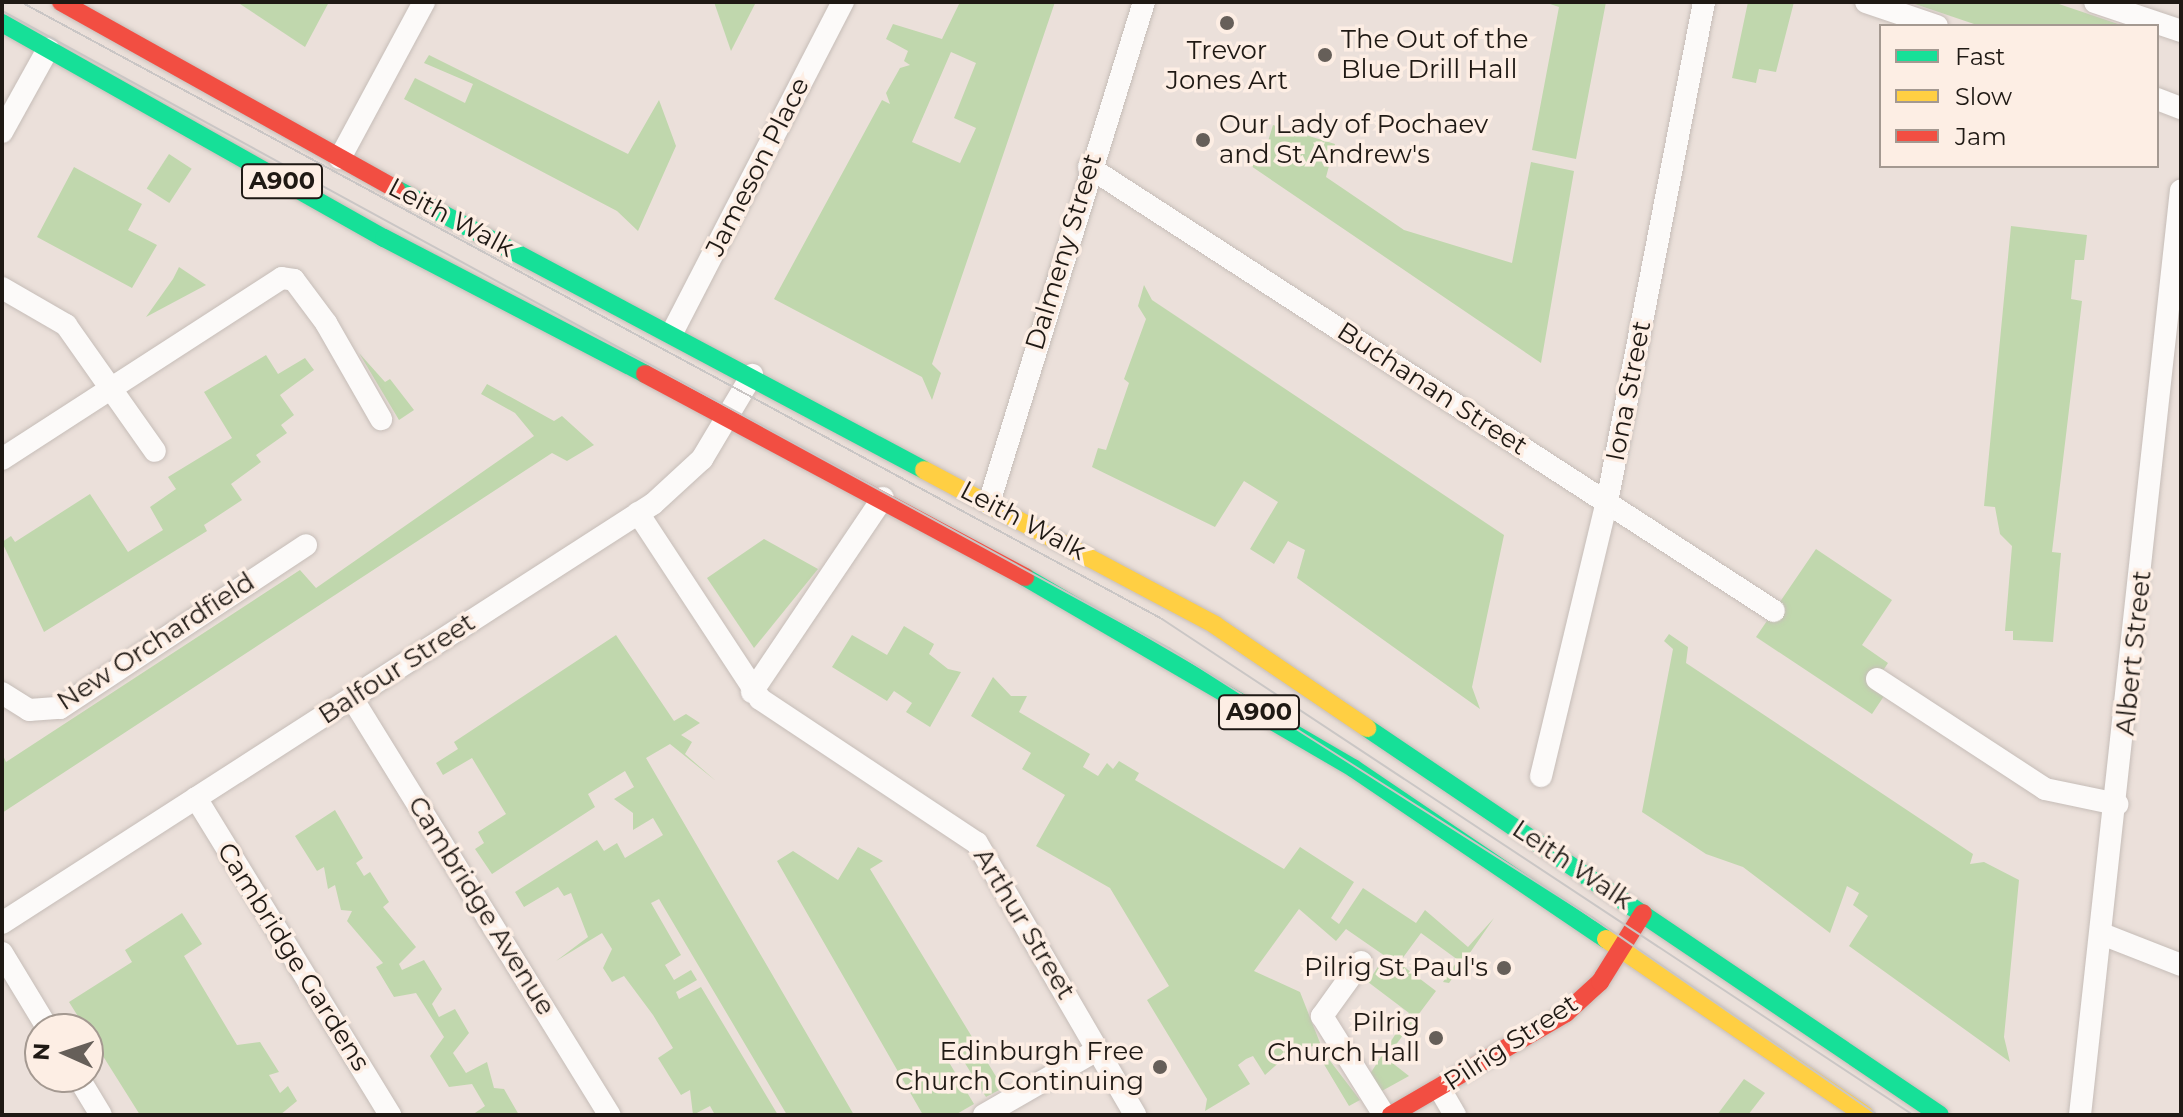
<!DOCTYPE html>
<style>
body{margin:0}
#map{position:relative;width:2183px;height:1117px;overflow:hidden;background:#ebe0da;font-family:Montserrat,sans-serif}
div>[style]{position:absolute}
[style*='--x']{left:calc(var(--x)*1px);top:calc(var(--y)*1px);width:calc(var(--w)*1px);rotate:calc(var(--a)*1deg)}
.green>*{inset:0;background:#c0d7ad;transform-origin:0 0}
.roads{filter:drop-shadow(0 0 2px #c6bdb8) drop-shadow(0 0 2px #c6bdb8)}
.street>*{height:22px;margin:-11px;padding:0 11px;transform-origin:11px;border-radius:11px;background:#fcfaf9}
.fast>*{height:18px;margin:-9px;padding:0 9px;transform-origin:9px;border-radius:9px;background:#16e098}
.slow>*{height:18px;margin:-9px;padding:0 9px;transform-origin:9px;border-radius:9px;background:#ffcf43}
.jam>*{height:18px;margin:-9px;padding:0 9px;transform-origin:9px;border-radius:9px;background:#f24e42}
.tram>*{height:2px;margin:-1px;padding:0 1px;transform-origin:1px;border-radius:1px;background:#cac6c5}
.dots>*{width:22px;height:22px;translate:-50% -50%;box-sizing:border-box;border:4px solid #fdeee4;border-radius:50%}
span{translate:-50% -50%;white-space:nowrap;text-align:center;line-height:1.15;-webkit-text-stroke:7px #fdeee4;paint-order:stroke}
.shield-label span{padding:2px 6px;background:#fdeee4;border:2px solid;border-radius:6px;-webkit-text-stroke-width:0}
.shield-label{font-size:24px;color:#1f1914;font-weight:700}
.poi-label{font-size:26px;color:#1f1914}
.left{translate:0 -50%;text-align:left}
.right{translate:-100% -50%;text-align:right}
.street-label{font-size:26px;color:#1f1914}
.frame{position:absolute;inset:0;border:4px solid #1f1914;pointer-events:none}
.legend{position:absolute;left:1879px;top:24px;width:280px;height:144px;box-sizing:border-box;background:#fdeee4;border:2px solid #a49991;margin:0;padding:10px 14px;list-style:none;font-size:24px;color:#1f1914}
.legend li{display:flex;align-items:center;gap:16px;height:40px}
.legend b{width:40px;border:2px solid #a49991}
.north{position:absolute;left:24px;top:1013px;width:80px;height:80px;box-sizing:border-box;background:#fdeee4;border:2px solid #a49991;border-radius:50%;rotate:273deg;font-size:22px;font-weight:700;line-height:32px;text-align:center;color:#1f1914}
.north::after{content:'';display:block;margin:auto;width:28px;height:36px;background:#665f59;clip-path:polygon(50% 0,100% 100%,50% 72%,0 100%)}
</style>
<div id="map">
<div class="green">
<i style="clip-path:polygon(237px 2px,329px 2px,305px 47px)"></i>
<i style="clip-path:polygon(714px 2px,756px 2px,731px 51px)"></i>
<i style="clip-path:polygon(evenodd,960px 2px,1055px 2px,932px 364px,941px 373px,932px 400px,922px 377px,774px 299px,882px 100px,890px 104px,886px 93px,900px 68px,910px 65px,904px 61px,908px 51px,886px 39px,893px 24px,942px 39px,960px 2px,951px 52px,976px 63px,954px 118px,976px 128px,960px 163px,912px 142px,951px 52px)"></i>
<i style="clip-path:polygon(1544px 2px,1606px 2px,1576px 159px,1532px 150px,1559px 7px)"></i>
<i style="clip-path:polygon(1748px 2px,1794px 2px,1776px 72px,1759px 69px,1756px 83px,1732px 78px)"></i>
<i style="clip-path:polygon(1909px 2px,2053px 2px,2124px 26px,1980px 26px)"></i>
<i style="clip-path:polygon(429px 55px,628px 154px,659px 100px,676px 146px,638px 231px,617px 211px,404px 99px,415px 78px,465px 103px,473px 84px,424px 63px)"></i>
<i style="clip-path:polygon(1273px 125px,1335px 144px,1326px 177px,1404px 230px,1512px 263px,1531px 162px,1574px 171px,1541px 363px,1251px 166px,1262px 161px)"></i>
<i style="left:169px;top:154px;width:27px;height:41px;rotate:33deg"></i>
<i style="clip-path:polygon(74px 167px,142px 204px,128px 230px,157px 245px,132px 288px,37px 237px)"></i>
<i style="clip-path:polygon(2011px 226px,2087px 235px,2084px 260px,2075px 260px,2071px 299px,2082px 301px,2052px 552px,2061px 553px,2053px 642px,2013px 640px,2013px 631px,2005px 631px,2012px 546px,2000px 534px,1995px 507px,1984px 506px)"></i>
<i style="clip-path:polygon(179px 267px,206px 285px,146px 317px,173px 279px)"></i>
<i style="clip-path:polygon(1144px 285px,1152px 300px,1504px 535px,1472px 687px,1480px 709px,1297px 578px,1305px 550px,1288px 541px,1274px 564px,1250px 549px,1278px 502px,1244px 481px,1215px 527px,1092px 467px,1098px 448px,1106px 450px,1129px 383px,1124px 379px,1146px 319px,1138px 306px)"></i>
<i style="clip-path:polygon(359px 353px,385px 382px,390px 379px,414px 410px,399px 420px)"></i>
<i style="clip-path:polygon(266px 355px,278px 374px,305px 358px,314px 370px,280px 395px,294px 415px,281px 425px,287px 433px,256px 455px,261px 462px,231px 484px,242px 500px,204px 525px,207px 531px,44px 632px,2px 542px,11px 536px,15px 542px,90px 494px,128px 552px,163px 530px,150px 507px,176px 489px,168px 477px,232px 438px,204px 392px)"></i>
<i style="clip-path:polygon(487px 384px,554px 421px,562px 416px,594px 445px,567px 461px,552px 453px,2px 813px,2px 753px,6px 762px,300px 570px,316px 588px,534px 436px,515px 413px,481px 394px)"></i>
<i style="clip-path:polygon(764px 539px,818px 569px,754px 648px,707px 578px)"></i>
<i style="clip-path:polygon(1816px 549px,1892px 600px,1862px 645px,1888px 663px,1874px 684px,1886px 693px,1872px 714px,1756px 637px)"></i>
<i style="clip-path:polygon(904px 626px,934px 644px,929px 654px,948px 669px,961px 672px,930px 727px,906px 712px,912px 703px,894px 691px,887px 701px,832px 667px,852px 635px,887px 655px)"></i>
<i style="clip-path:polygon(1669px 634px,1688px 647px,1686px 663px,1973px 854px,1970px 864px,1984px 862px,2019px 880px,2004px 1037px,2010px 1062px,1849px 946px,1868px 916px,1853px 905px,1859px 893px,1847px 886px,1830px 933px,1743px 867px,1706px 854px,1642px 812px,1673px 649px,1664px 641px)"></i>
<i style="clip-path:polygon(616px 635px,674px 721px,686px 714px,700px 723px,681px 735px,692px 742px,685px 754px,716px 781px,670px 744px,646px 758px,854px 1115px,787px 1115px,659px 899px,651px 903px,681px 955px,665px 965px,674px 980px,691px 970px,697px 980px,676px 992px,679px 999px,701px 987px,778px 1115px,715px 1115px,710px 1106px,693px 1115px,690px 1090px,681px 1095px,658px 1058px,673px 1048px,653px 1015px,624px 976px,612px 982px,603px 968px,612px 949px,602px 933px,556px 961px,588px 937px,571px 893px,564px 896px,558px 887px,524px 907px,515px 892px,597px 840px,604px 851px,617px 843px,625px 858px,663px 835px,653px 818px,633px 830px,633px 813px,614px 799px,634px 787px,625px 771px,588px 794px,595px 807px,492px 874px,475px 849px,484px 843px,478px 832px,506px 814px,472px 758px,443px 775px,436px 763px,458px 749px,454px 742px)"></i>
<i style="clip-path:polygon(993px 677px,1011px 696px,1027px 696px,1019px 712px,1090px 754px,1083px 767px,1098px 776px,1107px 763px,1113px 769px,1119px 761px,1139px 773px,1135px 780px,1284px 869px,1300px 847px,1354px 882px,1331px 918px,1339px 924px,1363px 888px,1416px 923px,1425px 910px,1468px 947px,1494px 918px,1449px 983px,1443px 982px,1458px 960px,1421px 933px,1399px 963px,1436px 991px,1386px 1058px,1409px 1076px,1380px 1092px,1370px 1074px,1409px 1013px,1368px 982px,1385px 956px,1346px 929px,1336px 941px,1299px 909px,1254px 971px,1300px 992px,1324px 1053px,1360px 1100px,1349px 1106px,1313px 1046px,1292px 1051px,1265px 1075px,1253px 1056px,1246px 1059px,1238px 1065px,1250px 1084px,1205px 1111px,1207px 1099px,1147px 1000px,1169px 986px,1110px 888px,1036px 846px,1065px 795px,1022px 769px,1031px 753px,971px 716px)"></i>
<i style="clip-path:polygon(335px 810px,363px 858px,356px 863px,364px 876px,370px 872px,389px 902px,383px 907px,416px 947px,399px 964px,402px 970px,424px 960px,442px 989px,432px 1004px,439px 1017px,455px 1009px,469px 1033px,453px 1053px,466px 1073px,487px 1062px,494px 1088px,504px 1089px,519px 1115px,472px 1115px,485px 1106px,472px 1084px,449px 1087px,430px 1056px,444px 1037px,416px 993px,394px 997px,376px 967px,383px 963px,347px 921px,352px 911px,341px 910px,335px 885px,328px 889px,324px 867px,317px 871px,295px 836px)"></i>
<i style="clip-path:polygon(858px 847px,883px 861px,870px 869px,1003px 1088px,986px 1097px,958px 1052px,947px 1059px,974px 1104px,955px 1115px,923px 1115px,777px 861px,793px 851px,838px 880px)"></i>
<i style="clip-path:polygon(182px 913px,202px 944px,184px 956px,237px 1045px,260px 1042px,279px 1072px,269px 1075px,280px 1093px,288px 1086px,297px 1101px,280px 1115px,140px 1115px,69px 1002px,132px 962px,125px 950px)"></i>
<i style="clip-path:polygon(1744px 1079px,1765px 1093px,1748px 1115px,1717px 1115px)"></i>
</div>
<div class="roads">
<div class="street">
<i style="--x:1866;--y:2;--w:75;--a:18.7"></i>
<i style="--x:2095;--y:2;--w:91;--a:18.6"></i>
<i style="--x:2157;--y:99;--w:26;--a:21"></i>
<i style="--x:2;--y:132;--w:95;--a:-61"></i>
<i style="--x:340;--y:158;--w:177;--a:-61.7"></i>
<i style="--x:1089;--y:167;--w:816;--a:32.95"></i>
<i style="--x:2;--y:288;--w:74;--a:30"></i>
<i style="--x:66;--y:325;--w:154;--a:54.8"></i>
<i style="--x:672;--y:333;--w:373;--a:-62.7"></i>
<i style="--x:2;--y:459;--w:333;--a:-32.9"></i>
<i style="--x:282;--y:278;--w:12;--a:9"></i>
<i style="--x:294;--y:280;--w:54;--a:53.3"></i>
<i style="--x:326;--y:323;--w:111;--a:60.2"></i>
<i style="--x:989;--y:503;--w:524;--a:-72.81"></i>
<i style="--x:638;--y:513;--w:222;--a:56.7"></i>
<i style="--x:760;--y:699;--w:260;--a:33.6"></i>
<i style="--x:977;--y:843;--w:315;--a:59.8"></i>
<i style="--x:1877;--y:679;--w:201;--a:33.2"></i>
<i style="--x:2045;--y:789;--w:74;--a:11.8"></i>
<i style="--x:752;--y:692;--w:234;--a:-56"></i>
<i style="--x:2;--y:693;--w:32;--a:32"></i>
<i style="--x:29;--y:710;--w:31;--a:-4"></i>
<i style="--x:60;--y:708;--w:295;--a:-33.5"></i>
<i style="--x:352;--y:698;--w:490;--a:58.3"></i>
<i style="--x:1541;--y:776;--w:282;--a:-76.5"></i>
<i style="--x:1607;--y:502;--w:509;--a:-79.02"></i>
<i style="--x:196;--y:798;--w:372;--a:58.5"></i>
<i style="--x:2;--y:923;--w:774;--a:-32.77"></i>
<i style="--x:653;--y:504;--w:67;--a:-42.6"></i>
<i style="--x:702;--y:459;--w:98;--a:-59.2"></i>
<i style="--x:2102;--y:934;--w:85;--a:21.4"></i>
<i style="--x:2;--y:953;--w:89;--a:58.8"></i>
<i style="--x:1361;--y:962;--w:67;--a:125.8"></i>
<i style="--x:1322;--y:1016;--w:117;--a:57.9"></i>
<i style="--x:78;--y:1077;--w:44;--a:58.8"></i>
<i style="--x:1440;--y:1089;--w:30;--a:60"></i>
<i style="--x:984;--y:1115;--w:130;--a:-29.9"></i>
<i style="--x:2080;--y:1115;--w:930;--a:-83.77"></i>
</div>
<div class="fast">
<i style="--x:2;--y:23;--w:438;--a:29.4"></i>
<i style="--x:384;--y:238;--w:294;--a:27.5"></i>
<i style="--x:396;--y:189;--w:598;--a:28.02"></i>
<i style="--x:1025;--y:577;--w:380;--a:30.2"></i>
<i style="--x:1353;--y:768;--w:305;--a:34.1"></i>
<i style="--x:1367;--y:728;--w:691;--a:34.03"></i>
</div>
<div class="slow">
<i style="--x:924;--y:470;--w:330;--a:28"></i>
<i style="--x:1215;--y:625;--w:184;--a:34.1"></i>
<i style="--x:1606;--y:939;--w:313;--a:34.2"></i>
</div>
<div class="jam">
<i style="--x:61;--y:2;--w:384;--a:29.2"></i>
<i style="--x:645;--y:374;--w:431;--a:28.1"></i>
<i style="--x:1391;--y:1115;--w:203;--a:-30.2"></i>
<i style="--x:1566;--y:1013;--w:46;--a:-42.4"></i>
<i style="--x:1600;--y:982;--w:81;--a:-58.1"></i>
</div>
</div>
<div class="tram">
<i style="--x:21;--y:2;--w:1297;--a:28.4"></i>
<i style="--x:1162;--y:619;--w:900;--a:33.44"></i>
<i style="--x:2;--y:11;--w:1330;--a:28.63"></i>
<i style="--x:1169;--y:648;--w:503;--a:32.49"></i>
<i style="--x:1593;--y:918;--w:346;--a:34.7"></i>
</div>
<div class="dots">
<i style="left:1227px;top:23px;background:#665f59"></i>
<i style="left:1325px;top:55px;background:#665f59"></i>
<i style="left:1203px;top:140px;background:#665f59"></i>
<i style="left:1504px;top:968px;background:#665f59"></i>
<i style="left:1436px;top:1038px;background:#665f59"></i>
<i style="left:1160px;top:1067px;background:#665f59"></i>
</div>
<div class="shield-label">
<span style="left:282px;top:181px">A900</span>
<span style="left:1259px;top:712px">A900</span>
</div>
<div class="poi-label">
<span class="left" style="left:1341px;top:55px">The Out of the<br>Blue Drill Hall</span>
<span style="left:1227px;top:66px">Trevor<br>Jones Art</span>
<span class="left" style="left:1219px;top:140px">Our Lady of Pochaev<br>and St Andrew's</span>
<span class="right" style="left:1488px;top:968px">Pilrig St Paul's</span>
<span class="right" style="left:1420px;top:1038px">Pilrig<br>Church Hall</span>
<span class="right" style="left:1144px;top:1067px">Edinburgh Free<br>Church Continuing</span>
</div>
<div class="street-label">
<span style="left:758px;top:167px;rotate:-63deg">Jameson Place</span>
<span style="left:451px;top:218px;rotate:28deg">Leith Walk</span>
<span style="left:1064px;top:252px;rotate:-73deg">Dalmeny Street</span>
<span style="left:1432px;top:389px;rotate:33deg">Buchanan Street</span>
<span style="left:1629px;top:391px;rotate:-79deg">Iona Street</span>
<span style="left:1023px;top:521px;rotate:28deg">Leith Walk</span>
<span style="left:156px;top:642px;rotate:-33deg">New Orchardfield</span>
<span style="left:2134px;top:653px;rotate:-84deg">Albert Street</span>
<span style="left:397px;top:669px;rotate:-33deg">Balfour Street</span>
<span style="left:1572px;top:865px;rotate:34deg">Leith Walk</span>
<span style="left:481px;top:906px;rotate:58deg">Cambridge Avenue</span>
<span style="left:1024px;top:924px;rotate:59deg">Arthur Street</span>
<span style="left:293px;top:957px;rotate:58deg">Cambridge Gardens</span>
<span style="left:1511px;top:1043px;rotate:-33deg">Pilrig Street</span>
</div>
<div class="frame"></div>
<ul class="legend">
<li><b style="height:10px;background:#16e098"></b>Fast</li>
<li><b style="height:10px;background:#ffcf43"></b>Slow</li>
<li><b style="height:10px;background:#f24e42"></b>Jam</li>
</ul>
<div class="north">N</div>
</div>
